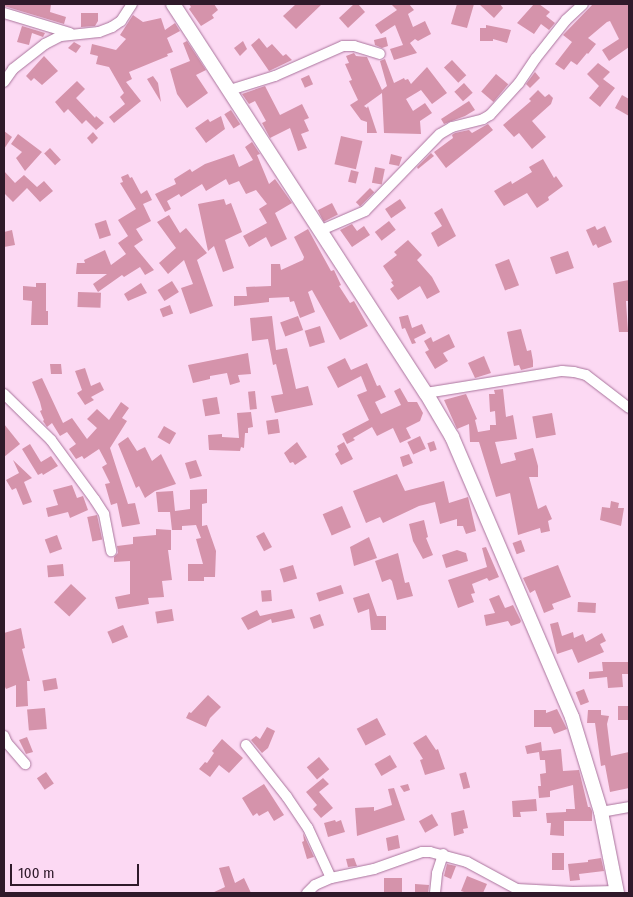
<!DOCTYPE html>
<style>
body{margin:0}
#map{position:relative;width:633px;height:897px;overflow:hidden;background:#fcd9f3;font-family:"Fira Sans Condensed",sans-serif}
div>[style]{position:absolute}
[style*='--x']{left:calc(var(--x)*1px);top:calc(var(--y)*1px);width:calc(var(--w)*1px);rotate:calc(var(--a)*1deg)}
.building>*{inset:0;background:#d593ab;transform-origin:0 0}
.roads{filter:drop-shadow(0 0 1px #a9749c) drop-shadow(0 0 1px #a9749c)}
.street>*{height:10px;margin:-5px;padding:0 5px;transform-origin:5px;border-radius:5px;background:#fff}
.secondary>*{height:14px;margin:-7px;padding:0 7px;transform-origin:7px;border-radius:7px;background:#fff}
span{translate:-50% -50%;white-space:nowrap;text-align:center;line-height:1.15;-webkit-text-stroke:5px #fcd9f3;paint-order:stroke}
.frame{position:absolute;inset:0;border:5px solid #2f1a2a;pointer-events:none}
.scale{position:absolute;left:10px;top:864px;width:129px;height:22px;box-sizing:border-box;border:2px solid #2f1a2a;border-top:0;padding-left:6px;font-size:15px;line-height:18px;white-space:nowrap;color:#2f1a2a;-webkit-text-stroke:4px #fcd9f3;paint-order:stroke}
</style>
<div id="map">
<div class="building">
<i style="clip-path:polygon(4px 4px,51px 4px,50px 12px,66px 17px,64px 24px,4px 6px)"></i>
<i style="clip-path:polygon(189px 4px,214px 4px,218px 10px,212px 15px,214px 18px,201px 26px,189px 9px,191px 7px)"></i>
<i style="clip-path:polygon(296px 4px,322px 4px,296px 29px,283px 16px)"></i>
<i style="clip-path:polygon(354px 4px,358px 4px,365px 12px,348px 28px,339px 18px)"></i>
<i style="clip-path:polygon(391px 4px,409px 4px,414px 10px,408px 14px,413px 27px,425px 21px,431px 34px,418px 41px,415px 39px,410px 43px,417px 53px,394px 60px,390px 49px,403px 45px,395px 25px,381px 34px,375px 25px,397px 10px)"></i>
<i style="clip-path:polygon(457px 4px,474px 4px,467px 28px,451px 24px)"></i>
<i style="clip-path:polygon(479px 4px,500px 4px,503px 8px,494px 18px)"></i>
<i style="clip-path:polygon(534px 4px,539px 4px,550px 12px,546px 16px,555px 23px,549px 30px,541px 24px,534px 34px,517px 23px)"></i>
<i style="clip-path:polygon(593px 4px,629px 4px,629px 47px,609px 61px,602px 50px,619px 39px,610px 21px,607px 22px,588px 38px,596px 44px,588px 54px,587px 53px,577px 65px,571px 61px,564px 70px,555px 64px,572px 42px,563px 35px)"></i>
<i style="clip-path:polygon(81px 13px,98px 13px,98px 21px,95px 26px,81px 27px)"></i>
<i style="clip-path:polygon(133px 15px,143px 22px,161px 18px,165px 30px,175px 23px,180px 31px,167px 38px,173px 52px,167px 54px,168px 56px,129px 72px,132px 79px,126px 82px,141px 101px,114px 123px,109px 117px,125px 104px,120px 97px,124px 93px,109px 67px,96px 64px,98px 56px,90px 54px,92px 44px,116px 50px,126px 39px,120px 35px)"></i>
<i style="clip-path:polygon(486px 25px,511px 30px,507px 43px,493px 39px,493px 41px,480px 41px,480px 28px,486px 28px)"></i>
<i style="clip-path:polygon(22px 26px,45px 33px,43px 37px,32px 33px,29px 45px,17px 42px)"></i>
<i style="clip-path:polygon(386px 37px,388px 46px,382px 48px,375px 45px,374px 40px)"></i>
<i style="clip-path:polygon(259px 38px,267px 48px,272px 44px,283px 56px,286px 54px,292px 60px,269px 71px,251px 45px)"></i>
<i style="clip-path:polygon(187px 41px,206px 70px,196px 75px,208px 93px,187px 108px,177px 94px,170px 69px,190px 61px,183px 43px)"></i>
<i style="clip-path:polygon(243px 41px,247px 49px,240px 56px,234px 48px)"></i>
<i style="clip-path:polygon(74px 42px,81px 46px,76px 53px,68px 48px)"></i>
<i style="clip-path:polygon(354px 53px,356px 56px,367px 57px,382px 90px,387px 86px,380px 61px,385px 59px,394px 83px,404px 78px,405px 80px,408px 79px,411px 84px,427px 67px,447px 93px,432px 104px,421px 90px,406px 99px,413px 111px,425px 103px,432px 113px,420px 121px,421px 134px,384px 133px,382px 93px,364px 106px,367px 108px,368px 106px,377px 133px,367px 133px,367px 122px,361px 120px,350px 105px,358px 100px,349px 81px,352px 80px,345px 64px,349px 63px,346px 56px)"></i>
<i style="clip-path:polygon(44px 56px,58px 71px,42px 85px,34px 78px,31px 81px,26px 76px)"></i>
<i style="left:452px;top:60px;width:21px;height:11px;rotate:47deg"></i>
<i style="clip-path:polygon(598px 63px,610px 72px,603px 79px,615px 88px,600px 107px,589px 98px,599px 86px,587px 74px)"></i>
<i style="clip-path:polygon(535px 72px,540px 78px,530px 88px,526px 84px)"></i>
<i style="left:496px;top:74px;width:16px;height:23px;rotate:40deg"></i>
<i style="left:309px;top:75px;width:10px;height:9px;rotate:66deg"></i>
<i style="clip-path:polygon(153px 76px,158px 83px,161px 102px,147px 79px)"></i>
<i style="clip-path:polygon(77px 81px,85px 89px,76px 98px,95px 118px,96px 116px,104px 123px,96px 130px,86px 120px,82px 124px,68px 109px,64px 113px,55px 102px)"></i>
<i style="left:464px;top:83px;width:13px;height:13px;rotate:48deg"></i>
<i style="clip-path:polygon(265px 86px,280px 115px,302px 104px,309px 118px,304px 120px,309px 131px,301px 134px,307px 148px,298px 151px,290px 128px,270px 138px,262px 123px,266px 121px,255px 101px,249px 104px,242px 94px)"></i>
<i style="clip-path:polygon(538px 90px,545px 97px,549px 94px,553px 98px,551px 104px,532px 121px,546px 137px,532px 149px,519px 133px,514px 137px,503px 125px,531px 101px,529px 99px)"></i>
<i style="clip-path:polygon(622px 95px,629px 99px,629px 116px,615px 108px)"></i>
<i style="clip-path:polygon(469px 101px,475px 110px,465px 116px,444px 124px,441px 119px)"></i>
<i style="left:231px;top:110px;width:17px;height:8px;rotate:57deg"></i>
<i style="clip-path:polygon(221px 116px,225px 129px,206px 143px,195px 128px,208px 119px,210px 122px)"></i>
<i style="clip-path:polygon(488px 124px,493px 130px,446px 168px,434px 152px,453px 138px,452px 135px,455px 133px,469px 130px,472px 133px)"></i>
<i style="clip-path:polygon(4px 131px,12px 137px,4px 149px)"></i>
<i style="clip-path:polygon(93px 132px,98px 138px,92px 144px,87px 138px)"></i>
<i style="clip-path:polygon(18px 134px,42px 152px,25px 171px,16px 158px,22px 152px,11px 144px)"></i>
<i style="left:341px;top:136px;width:22px;height:29px;rotate:13deg"></i>
<i style="clip-path:polygon(252px 142px,260px 154px,257px 155px,269px 184px,275px 179px,292px 203px,275px 213px,287px 239px,271px 247px,266px 237px,249px 247px,243px 236px,267px 223px,259px 209px,267px 204px,256px 190px,246px 194px,239px 181px,229px 185px,226px 179px,206px 191px,202px 184px,181px 197px,179px 194px,167px 201px,171px 209px,165px 212px,155px 194px,176px 184px,174px 179px,190px 169px,192px 172px,205px 164px,234px 154px,239px 167px,253px 160px,245px 147px)"></i>
<i style="left:50px;top:148px;width:16px;height:8px;rotate:47deg"></i>
<i style="clip-path:polygon(431px 153px,434px 156px,418px 169px,417px 167px)"></i>
<i style="clip-path:polygon(391px 154px,402px 157px,399px 166px,389px 164px)"></i>
<i style="clip-path:polygon(543px 159px,554px 178px,556px 176px,563px 186px,548px 197px,549px 200px,537px 208px,527px 193px,504px 206px,494px 191px,511px 181px,512px 184px,532px 172px,529px 167px)"></i>
<i style="left:375px;top:167px;width:10px;height:16px;rotate:11deg"></i>
<i style="left:351px;top:170px;width:8px;height:12px;rotate:14deg"></i>
<i style="clip-path:polygon(4px 171px,15px 183px,24px 175px,37px 187px,44px 181px,53px 191px,40px 202px,27px 188px,13px 202px,4px 193px)"></i>
<i style="clip-path:polygon(128px 174px,130px 178px,132px 177px,141px 194px,147px 190px,152px 200px,143px 204px,151px 221px,136px 229px,143px 240px,134px 246px,154px 270px,145px 275px,140px 267px,124px 277px,122px 275px,98px 292px,93px 284px,107px 274px,76px 274px,77px 263px,85px 263px,84px 260px,105px 250px,111px 265px,126px 254px,118px 243px,128px 236px,118px 220px,136px 209px,120px 183px,123px 182px,121px 177px)"></i>
<i style="left:370px;top:188px;width:6px;height:20px;rotate:45deg"></i>
<i style="clip-path:polygon(224px 199px,226px 205px,231px 203px,242px 232px,225px 240px,234px 268px,223px 272px,214px 246px,208px 251px,198px 204px)"></i>
<i style="left:400px;top:199px;width:11px;height:18px;rotate:56deg"></i>
<i style="left:332px;top:203px;width:13px;height:16px;rotate:63deg"></i>
<i style="clip-path:polygon(442px 208px,456px 236px,438px 247px,431px 233px,442px 226px,434px 213px)"></i>
<i style="clip-path:polygon(169px 215px,180px 233px,186px 228px,207px 253px,197px 260px,213px 306px,190px 314px,181px 288px,193px 284px,184px 260px,168px 274px,159px 263px,176px 248px,157px 222px)"></i>
<i style="left:106px;top:220px;width:16px;height:12px;rotate:72deg"></i>
<i style="left:389px;top:221px;width:11px;height:18px;rotate:52deg"></i>
<i style="clip-path:polygon(352px 224px,357px 231px,364px 226px,370px 235px,352px 247px,340px 230px)"></i>
<i style="clip-path:polygon(595px 226px,597px 230px,605px 226px,612px 242px,598px 248px,596px 244px,593px 246px,586px 230px)"></i>
<i style="clip-path:polygon(308px 229px,331px 271px,334px 270px,341px 285px,339px 286px,350px 303px,354px 301px,368px 326px,340px 340px,312px 290px,308px 292px,315px 312px,300px 318px,294px 301px,290px 302px,289px 297px,269px 298px,269px 302px,234px 306px,234px 296px,247px 296px,246px 287px,271px 286px,271px 264px,280px 264px,281px 270px,303px 260px,304px 257px,294px 237px)"></i>
<i style="clip-path:polygon(12px 230px,15px 245px,4px 247px,4px 232px)"></i>
<i style="clip-path:polygon(408px 240px,422px 255px,417px 260px,432px 277px,440px 292px,427px 299px,420px 286px,398px 300px,390px 289px,394px 286px,391px 282px,393px 281px,383px 266px,397px 255px,394px 252px)"></i>
<i style="left:568px;top:251px;width:18px;height:19px;rotate:71deg"></i>
<i style="left:509px;top:259px;width:28px;height:15px;rotate:69deg"></i>
<i style="clip-path:polygon(629px 280px,629px 301px,626px 301px,628px 332px,619px 332px,613px 283px)"></i>
<i style="left:172px;top:281px;width:13px;height:17px;rotate:58deg"></i>
<i style="clip-path:polygon(36px 283px,46px 283px,46px 311px,48px 311px,48px 325px,31px 325px,32px 301px,23px 300px,23px 286px,36px 287px)"></i>
<i style="clip-path:polygon(141px 283px,147px 293px,128px 301px,124px 294px)"></i>
<i style="left:78px;top:292px;width:23px;height:15px;rotate:2deg"></i>
<i style="left:170px;top:305px;width:9px;height:11px;rotate:69deg"></i>
<i style="clip-path:polygon(408px 315px,412px 328px,422px 324px,426px 333px,414px 339px,416px 343px,412px 344px,405px 328px,402px 329px,399px 317px)"></i>
<i style="clip-path:polygon(272px 316px,276px 350px,287px 348px,296px 389px,308px 386px,313px 405px,275px 413px,271px 396px,283px 394px,276px 364px,273px 365px,268px 339px,252px 341px,250px 318px)"></i>
<i style="left:298px;top:316px;width:15px;height:19px;rotate:70deg"></i>
<i style="left:320px;top:326px;width:17px;height:16px;rotate:73deg"></i>
<i style="clip-path:polygon(521px 329px,527px 351px,531px 350px,533px 361px,533px 367px,521px 370px,519px 365px,514px 366px,507px 332px)"></i>
<i style="clip-path:polygon(449px 334px,455px 347px,443px 353px,448px 361px,435px 369px,425px 352px,429px 350px,424px 341px,431px 337px,433px 342px)"></i>
<i style="clip-path:polygon(248px 353px,251px 374px,238px 375px,240px 382px,230px 385px,227px 373px,210px 376px,210px 379px,193px 383px,188px 365px)"></i>
<i style="clip-path:polygon(484px 356px,491px 373px,475px 378px,468px 363px)"></i>
<i style="clip-path:polygon(345px 358px,351px 370px,367px 363px,377px 386px,380px 385px,386px 397px,375px 402px,381px 414px,401px 405px,394px 391px,400px 388px,408px 402px,417px 402px,423px 413px,420px 421px,406px 428px,411px 438px,400px 443px,393px 428px,377px 436px,372px 427px,353px 438px,355px 440px,347px 444px,342px 434px,369px 420px,357px 395px,367px 391px,361px 376px,338px 388px,327px 367px)"></i>
<i style="clip-path:polygon(50px 364px,61px 364px,62px 374px,51px 374px)"></i>
<i style="clip-path:polygon(85px 368px,91px 386px,100px 382px,104px 390px,91px 397px,94px 400px,85px 405px,77px 393px,82px 390px,75px 371px)"></i>
<i style="clip-path:polygon(42px 378px,63px 423px,72px 418px,87px 439px,97px 428px,87px 419px,97px 409px,109px 420px,121px 402px,129px 408px,122px 418px,127px 421px,110px 448px,128px 504px,135px 503px,140px 524px,122px 527px,117px 503px,111px 505px,105px 484px,110px 483px,102px 467px,107px 464px,99px 449px,84px 459px,82px 456px,76px 459px,69px 449px,76px 444px,67px 432px,60px 436px,52px 423px,47px 427px,43px 421px,44px 420px,40px 411px,42px 410px,40px 402px,32px 382px)"></i>
<i style="clip-path:polygon(503px 389px,506px 417px,513px 415px,517px 439px,495px 442px,501px 464px,516px 460px,514px 453px,533px 448px,538px 466px,538px 477px,529px 477px,538px 509px,546px 505px,552px 519px,548px 521px,550px 531px,541px 533px,540px 528px,518px 535px,510px 493px,496px 497px,479px 442px,470px 442px,469px 424px,457px 429px,444px 400px,466px 394px,477px 419px,475px 420px,478px 432px,490px 430px,490px 425px,496px 425px,495px 411px,490px 412px,489px 394px,495px 394px,494px 390px)"></i>
<i style="left:255px;top:391px;width:18px;height:7px;rotate:84deg"></i>
<i style="left:217px;top:397px;width:17px;height:15px;rotate:80deg"></i>
<i style="clip-path:polygon(251px 412px,253px 427px,248px 428px,248px 433px,245px 433px,244px 448px,241px 447px,240px 451px,209px 450px,208px 435px,222px 434px,222px 437px,239px 438px,237px 413px)"></i>
<i style="left:552px;top:413px;width:22px;height:20px;rotate:80deg"></i>
<i style="left:278px;top:419px;width:14px;height:12px;rotate:82deg"></i>
<i style="clip-path:polygon(4px 424px,20px 444px,4px 457px)"></i>
<i style="left:164px;top:426px;width:14px;height:13px;rotate:30deg"></i>
<i style="left:420px;top:436px;width:14px;height:14px;rotate:65deg"></i>
<i style="clip-path:polygon(128px 437px,137px 451px,145px 447px,152px 461px,161px 454px,176px 484px,155px 491px,145px 498px,139px 486px,136px 488px,118px 444px)"></i>
<i style="left:434px;top:441px;width:9px;height:7px;rotate:72deg"></i>
<i style="clip-path:polygon(297px 442px,307px 457px,295px 465px,293px 462px,290px 463px,284px 453px)"></i>
<i style="clip-path:polygon(344px 442px,353px 459px,341px 465px,335px 454px,339px 451px,337px 446px)"></i>
<i style="clip-path:polygon(30px 444px,41px 462px,51px 456px,58px 466px,43px 475px,42px 473px,38px 475px,22px 449px)"></i>
<i style="clip-path:polygon(409px 454px,413px 463px,403px 467px,400px 457px)"></i>
<i style="clip-path:polygon(13px 460px,32px 478px,24px 482px,32px 502px,23px 505px,16px 488px,12px 490px,6px 480px,19px 473px)"></i>
<i style="clip-path:polygon(196px 460px,202px 476px,190px 479px,185px 463px)"></i>
<i style="clip-path:polygon(397px 474px,405px 491px,444px 481px,449px 503px,468px 497px,476px 531px,466px 534px,463px 526px,457px 526px,457px 519px,440px 524px,435px 502px,419px 506px,383px 523px,380px 517px,366px 523px,353px 491px)"></i>
<i style="clip-path:polygon(72px 485px,77px 498px,83px 496px,88px 510px,70px 518px,68px 512px,48px 517px,46px 508px,58px 505px,53px 490px)"></i>
<i style="clip-path:polygon(207px 489px,207px 503px,202px 504px,202px 526px,207px 525px,216px 551px,215px 577px,204px 577px,204px 581px,188px 581px,188px 564px,203px 564px,196px 539px,201px 538px,196px 525px,182px 526px,182px 530px,172px 530px,170px 512px,158px 512px,156px 492px,173px 491px,175px 511px,190px 509px,190px 490px)"></i>
<i style="clip-path:polygon(611px 501px,619px 503px,618px 508px,624px 508px,621px 526px,600px 520px,602px 507px,610px 508px)"></i>
<i style="left:342px;top:506px;width:23px;height:21px;rotate:67deg"></i>
<i style="left:97px;top:515px;width:25px;height:10px;rotate:78deg"></i>
<i style="clip-path:polygon(424px 520px,428px 537px,426px 538px,433px 555px,423px 559px,413px 541px,409px 524px)"></i>
<i style="clip-path:polygon(156px 529px,171px 530px,171px 550px,168px 550px,172px 580px,162px 581px,164px 597px,148px 598px,149px 604px,118px 609px,115px 597px,130px 594px,130px 561px,114px 562px,114px 557px,118px 553px,117px 546px,133px 544px,133px 537px,156px 535px)"></i>
<i style="left:264px;top:532px;width:17px;height:9px;rotate:62deg"></i>
<i style="left:57px;top:535px;width:15px;height:13px;rotate:70deg"></i>
<i style="clip-path:polygon(369px 537px,377px 558px,354px 566px,350px 547px)"></i>
<i style="left:521px;top:540px;width:12px;height:9px;rotate:70deg"></i>
<i style="clip-path:polygon(486px 547px,499px 577px,489px 581px,487px 578px,472px 584px,475px 593px,471px 594px,474px 602px,458px 608px,448px 580px,487px 567px,482px 548px)"></i>
<i style="clip-path:polygon(457px 550px,466px 553px,468px 561px,446px 568px,442px 555px)"></i>
<i style="clip-path:polygon(398px 553px,405px 583px,409px 582px,413px 596px,397px 600px,392px 581px,390px 579px,382px 582px,375px 561px)"></i>
<i style="left:63px;top:564px;width:12px;height:16px;rotate:85deg"></i>
<i style="left:293px;top:565px;width:14px;height:14px;rotate:73deg"></i>
<i style="clip-path:polygon(558px 565px,571px 597px,552px 604px,554px 609px,544px 613px,535px 590px,530px 593px,523px 578px)"></i>
<i style="left:71px;top:584px;width:21px;height:25px;rotate:43deg"></i>
<i style="left:341px;top:585px;width:9px;height:26px;rotate:72deg"></i>
<i style="left:271px;top:590px;width:11px;height:10px;rotate:85deg"></i>
<i style="clip-path:polygon(369px 593px,377px 616px,386px 616px,386px 630px,371px 630px,369px 609px,358px 613px,353px 598px)"></i>
<i style="clip-path:polygon(499px 595px,505px 608px,513px 605px,521px 621px,520px 623px,511px 626px,508px 621px,486px 626px,484px 615px,495px 613px,489px 599px)"></i>
<i style="left:578px;top:602px;width:18px;height:10px;rotate:3deg"></i>
<i style="left:172px;top:609px;width:12px;height:17px;rotate:81deg"></i>
<i style="clip-path:polygon(292px 609px,295px 618px,272px 623px,271px 619px,248px 630px,241px 618px,257px 610px,260px 616px)"></i>
<i style="left:320px;top:614px;width:12px;height:11px;rotate:70deg"></i>
<i style="clip-path:polygon(558px 622px,562px 636px,573px 632px,574px 638px,583px 634px,586px 642px,602px 633px,606px 641px,600px 644px,604px 652px,578px 663px,572px 649px,557px 654px,550px 624px)"></i>
<i style="left:123px;top:625px;width:13px;height:17px;rotate:67deg"></i>
<i style="clip-path:polygon(21px 628px,25px 648px,22px 649px,30px 681px,27px 681px,28px 706px,16px 707px,16px 685px,6px 689px,4px 685px,4px 633px)"></i>
<i style="clip-path:polygon(602px 662px,629px 662px,629px 674px,622px 674px,623px 687px,608px 688px,607px 677px,589px 679px,589px 672px,603px 671px)"></i>
<i style="left:56px;top:678px;width:11px;height:14px;rotate:80deg"></i>
<i style="left:584px;top:689px;width:14px;height:9px;rotate:69deg"></i>
<i style="clip-path:polygon(208px 695px,221px 707px,210px 718px,206px 727px,186px 718px,189px 712px,191px 713px)"></i>
<i style="left:618px;top:706px;width:10px;height:14px"></i>
<i style="left:45px;top:708px;width:21px;height:18px;rotate:85deg"></i>
<i style="clip-path:polygon(557px 709px,567px 729px,554px 734px,551px 727px,534px 727px,534px 710px,546px 710px,546px 713px)"></i>
<i style="clip-path:polygon(588px 710px,601px 710px,601px 715px,609px 716px,607px 724px,611px 756px,629px 752px,629px 788px,610px 792px,605px 765px,601px 766px,595px 723px,587px 723px)"></i>
<i style="left:377px;top:718px;width:19px;height:23px;rotate:62deg"></i>
<i style="clip-path:polygon(267px 727px,275px 731px,268px 748px,262px 753px,251px 740px,256px 736px,260px 739px)"></i>
<i style="clip-path:polygon(426px 735px,436px 750px,438px 749px,445px 769px,425px 775px,420px 760px,423px 759px,413px 743px)"></i>
<i style="clip-path:polygon(27px 737px,33px 752px,26px 754px,19px 740px)"></i>
<i style="clip-path:polygon(222px 739px,243px 758px,229px 773px,219px 765px,210px 777px,199px 769px,205px 762px,207px 763px,214px 753px,212px 751px)"></i>
<i style="clip-path:polygon(541px 742px,542px 751px,561px 749px,563px 771px,579px 770px,588px 807px,590px 807px,592px 811px,592px 821px,564px 821px,564px 836px,550px 835px,551px 823px,547px 823px,546px 813px,566px 812px,566px 809px,575px 809px,573px 785px,550px 791px,550px 797px,539px 798px,538px 786px,541px 786px,540px 774px,546px 773px,545px 760px,540px 760px,539px 752px,527px 754px,525px 746px)"></i>
<i style="left:390px;top:755px;width:14px;height:18px;rotate:60deg"></i>
<i style="left:319px;top:757px;width:16px;height:16px;rotate:50deg"></i>
<i style="left:46px;top:772px;width:14px;height:11px;rotate:56deg"></i>
<i style="left:466px;top:772px;width:16px;height:7px;rotate:75deg"></i>
<i style="clip-path:polygon(323px 778px,329px 784px,319px 792px,333px 808px,321px 818px,313px 809px,317px 805px,306px 792px)"></i>
<i style="clip-path:polygon(264px 784px,284px 815px,274px 821px,268px 811px,259px 816px,257px 813px,253px 816px,242px 798px)"></i>
<i style="clip-path:polygon(408px 784px,410px 790px,404px 792px,400px 786px)"></i>
<i style="clip-path:polygon(394px 788px,405px 820px,357px 836px,355px 808px,374px 807px,374px 811px,392px 805px,388px 789px)"></i>
<i style="clip-path:polygon(536px 799px,537px 811px,520px 812px,521px 817px,513px 817px,512px 801px)"></i>
<i style="clip-path:polygon(464px 810px,468px 828px,463px 829px,464px 833px,454px 836px,451px 813px)"></i>
<i style="left:432px;top:814px;width:13px;height:15px;rotate:61deg"></i>
<i style="clip-path:polygon(335px 820px,336px 822px,341px 820px,345px 832px,328px 837px,324px 823px)"></i>
<i style="clip-path:polygon(303px 833px,314px 857px,307px 859px,302px 842px,304px 841px)"></i>
<i style="clip-path:polygon(398px 835px,400px 848px,388px 851px,386px 838px)"></i>
<i style="left:552px;top:853px;width:12px;height:17px"></i>
<i style="clip-path:polygon(354px 858px,357px 866px,348px 867px,346px 859px)"></i>
<i style="clip-path:polygon(601px 858px,604px 871px,579px 874px,580px 880px,570px 881px,568px 864px,588px 862px,588px 860px)"></i>
<i style="clip-path:polygon(447px 864px,456px 866px,451px 879px,444px 876px)"></i>
<i style="clip-path:polygon(229px 866px,235px 883px,244px 878px,251px 893px,212px 893px,225px 887px,219px 868px)"></i>
<i style="clip-path:polygon(467px 876px,487px 884px,483px 893px,467px 893px,461px 891px)"></i>
<i style="left:384px;top:878px;width:18px;height:15px"></i>
<i style="clip-path:polygon(415px 884px,429px 885px,428px 893px,415px 893px)"></i>
</div>
<div class="roads">
<div class="street">
<i style="--x:4;--y:13;--w:69;--a:16.9"></i>
<i style="--x:4;--y:82;--w:16;--a:-55"></i>
<i style="--x:13;--y:69;--w:41;--a:-38"></i>
<i style="--x:45;--y:44;--w:18;--a:-27"></i>
<i style="--x:61;--y:36;--w:38;--a:-6"></i>
<i style="--x:99;--y:32;--w:14;--a:-21"></i>
<i style="--x:112;--y:27;--w:11;--a:-34"></i>
<i style="--x:121;--y:21;--w:20;--a:-57"></i>
<i style="--x:230;--y:90;--w:47;--a:-17.3"></i>
<i style="--x:275;--y:76;--w:74;--a:-23.8"></i>
<i style="--x:343;--y:46;--w:11;--a:0"></i>
<i style="--x:354;--y:46;--w:27;--a:17"></i>
<i style="--x:319;--y:231;--w:50;--a:-23.5"></i>
<i style="--x:365;--y:211;--w:107;--a:-45.8"></i>
<i style="--x:440;--y:134;--w:14;--a:-30"></i>
<i style="--x:452;--y:127;--w:32;--a:-14"></i>
<i style="--x:483;--y:119;--w:8;--a:-30"></i>
<i style="--x:490;--y:115;--w:43;--a:-47.8"></i>
<i style="--x:519;--y:83;--w:30;--a:-56"></i>
<i style="--x:536;--y:58;--w:48;--a:-51.7"></i>
<i style="--x:566;--y:20;--w:23;--a:-43"></i>
<i style="--x:426;--y:393;--w:138;--a:-9.2"></i>
<i style="--x:562;--y:371;--w:12;--a:5"></i>
<i style="--x:574;--y:372;--w:12;--a:14"></i>
<i style="--x:586;--y:375;--w:54;--a:37.5"></i>
<i style="--x:4;--y:394;--w:66;--a:44.4"></i>
<i style="--x:51;--y:440;--w:74;--a:53.7"></i>
<i style="--x:95;--y:500;--w:17;--a:57"></i>
<i style="--x:104;--y:514;--w:38;--a:79"></i>
<i style="--x:4;--y:736;--w:8;--a:67"></i>
<i style="--x:7;--y:743;--w:28;--a:49"></i>
<i style="--x:246;--y:745;--w:66;--a:51.7"></i>
<i style="--x:287;--y:797;--w:37;--a:56"></i>
<i style="--x:308;--y:828;--w:55;--a:65.3"></i>
<i style="--x:601;--y:812;--w:28;--a:-10"></i>
<i style="--x:307;--y:893;--w:11;--a:-45"></i>
<i style="--x:315;--y:885;--w:17;--a:-24"></i>
<i style="--x:331;--y:878;--w:44;--a:-11.8"></i>
<i style="--x:374;--y:869;--w:51;--a:-19.5"></i>
<i style="--x:422;--y:852;--w:8;--a:0"></i>
<i style="--x:430;--y:852;--w:38;--a:15"></i>
<i style="--x:467;--y:862;--w:57;--a:28.4"></i>
<i style="--x:517;--y:889;--w:56;--a:3.1"></i>
<i style="--x:573;--y:892;--w:43;--a:-1.3"></i>
<i style="--x:435;--y:893;--w:20;--a:-84"></i>
<i style="--x:437;--y:873;--w:20;--a:-72"></i>
</div>
<div class="secondary">
<i style="--x:173;--y:4;--w:464;--a:57"></i>
<i style="--x:426;--y:393;--w:51;--a:59.4"></i>
<i style="--x:452;--y:437;--w:305;--a:66.8"></i>
<i style="--x:572;--y:717;--w:99;--a:73"></i>
<i style="--x:601;--y:812;--w:83;--a:78.8"></i>
</div>
</div>
<div class="frame"></div>
<div class="scale">100 m</div>
</div>
